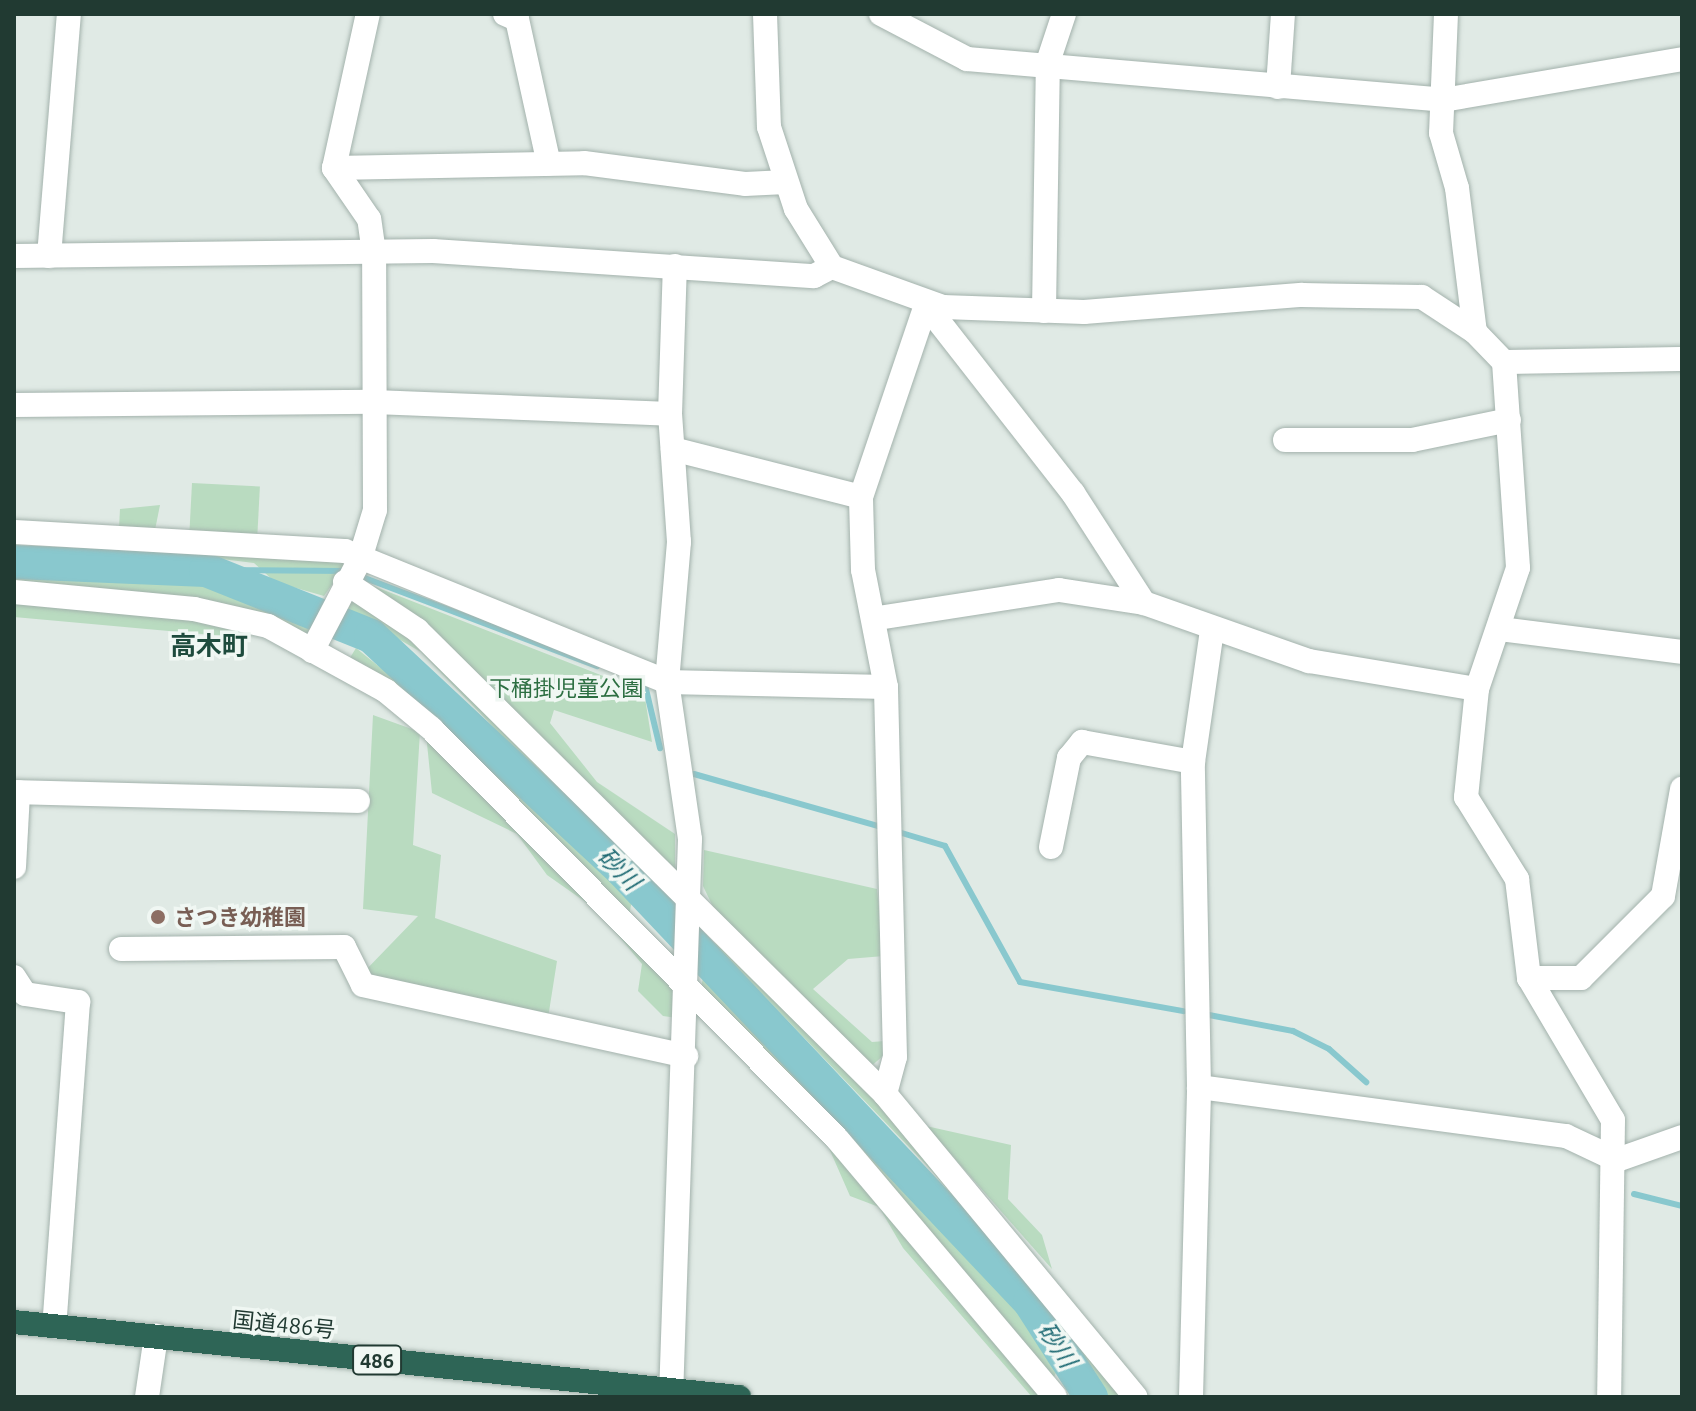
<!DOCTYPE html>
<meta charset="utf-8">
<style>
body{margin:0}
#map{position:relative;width:1696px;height:1411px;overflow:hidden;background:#e0eae5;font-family:Ubuntu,"Noto Sans JP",sans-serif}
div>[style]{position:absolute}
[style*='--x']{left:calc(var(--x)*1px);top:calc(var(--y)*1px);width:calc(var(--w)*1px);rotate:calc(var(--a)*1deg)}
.green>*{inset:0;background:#b9dbc0;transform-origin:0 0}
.stream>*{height:6px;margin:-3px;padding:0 3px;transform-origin:3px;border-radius:3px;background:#89c8ce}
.river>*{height:34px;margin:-17px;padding:0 17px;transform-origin:17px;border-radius:17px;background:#89c8ce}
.roads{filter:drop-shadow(0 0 2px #a3b2ac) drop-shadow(0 0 2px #a3b2ac)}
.minor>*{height:24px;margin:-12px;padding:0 12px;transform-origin:12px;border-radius:12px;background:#fff}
.highway>*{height:24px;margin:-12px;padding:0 12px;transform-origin:12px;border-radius:12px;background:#2e6556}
.dots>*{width:22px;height:22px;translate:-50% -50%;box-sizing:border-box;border:4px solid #f0f7f3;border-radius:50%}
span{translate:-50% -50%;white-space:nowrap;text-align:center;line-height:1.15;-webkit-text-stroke:7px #f0f7f3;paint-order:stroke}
.shield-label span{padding:2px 6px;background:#f0f7f3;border:2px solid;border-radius:6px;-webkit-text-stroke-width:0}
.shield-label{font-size:20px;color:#213a32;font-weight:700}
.park-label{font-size:22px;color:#2d6f42}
.education-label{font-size:22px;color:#785e54;font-weight:700}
.left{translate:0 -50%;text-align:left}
.street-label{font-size:22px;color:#213a32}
.water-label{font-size:24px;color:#1e6a73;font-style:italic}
.quarter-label{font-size:26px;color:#1e4b3d;font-weight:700}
.frame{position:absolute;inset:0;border:16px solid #213a32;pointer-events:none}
</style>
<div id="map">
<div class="green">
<i style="left:192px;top:483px;width:68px;height:49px;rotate:3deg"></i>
<i style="clip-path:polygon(160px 505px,155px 530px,119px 528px,120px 509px)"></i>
<i style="clip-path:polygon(125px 547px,350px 559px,324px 596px,275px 582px,254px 563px)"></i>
<i style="clip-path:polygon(14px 577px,209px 579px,314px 622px,306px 641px,253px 630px,246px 638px,14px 617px)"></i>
<i style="clip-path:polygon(358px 580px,644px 692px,652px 742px,554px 710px,550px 723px,597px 782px,675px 834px,675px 901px,635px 874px,421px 652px,348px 610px)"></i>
<i style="clip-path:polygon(356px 648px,461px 733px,633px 896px,629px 915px,679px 992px,677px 1018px,663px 1016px,638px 991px,642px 964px,597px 910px,547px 875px,517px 834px,432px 793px,424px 714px,348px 661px)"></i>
<i style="clip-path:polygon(373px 715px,420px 732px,413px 845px,441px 855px,435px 918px,557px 961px,548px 1018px,361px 975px,418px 916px,363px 909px)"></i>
<i style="clip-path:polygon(704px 850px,877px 889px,884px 956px,848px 959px,813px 989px,872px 1042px,885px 1041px,884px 1055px,869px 1068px,715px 911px,703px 886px)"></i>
<i style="clip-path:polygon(705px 921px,968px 1196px,1131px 1397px,1101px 1397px,1038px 1301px,933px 1172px,717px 947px)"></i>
<i style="clip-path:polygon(703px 978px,1039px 1327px,1056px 1373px,1051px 1383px,700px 992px)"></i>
<i style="clip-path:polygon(926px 1126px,1011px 1145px,1008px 1199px,1042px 1235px,1052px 1269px)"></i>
<i style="clip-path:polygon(821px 1130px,1046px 1397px,1032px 1397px,903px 1248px,879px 1207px,850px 1196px)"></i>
</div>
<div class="stream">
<i style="--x:206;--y:570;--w:141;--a:0.4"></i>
<i style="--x:357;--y:575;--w:257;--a:20.8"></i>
<i style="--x:645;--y:685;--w:65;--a:76.6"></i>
<i style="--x:694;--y:774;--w:198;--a:15.8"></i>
<i style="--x:895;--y:831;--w:52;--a:16.7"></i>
<i style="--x:945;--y:846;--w:155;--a:61.1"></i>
<i style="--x:1020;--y:982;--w:166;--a:10.1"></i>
<i style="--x:1209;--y:1015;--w:86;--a:10.8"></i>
<i style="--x:1293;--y:1031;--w:40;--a:26.6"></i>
<i style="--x:1329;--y:1049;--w:50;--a:41.7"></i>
<i style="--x:1634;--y:1194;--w:49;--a:14"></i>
</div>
<div class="river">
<i style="--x:14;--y:562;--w:192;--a:2.4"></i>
<i style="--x:206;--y:570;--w:178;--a:21.8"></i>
<i style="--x:371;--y:636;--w:343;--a:43"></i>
<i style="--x:622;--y:870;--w:594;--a:46.64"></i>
<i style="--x:1030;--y:1302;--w:113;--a:57.3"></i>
</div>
<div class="roads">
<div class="minor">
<i style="--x:505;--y:14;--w:13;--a:23"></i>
<i style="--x:517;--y:19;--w:148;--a:77.6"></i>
<i style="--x:765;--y:14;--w:113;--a:88"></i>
<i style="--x:769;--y:127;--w:86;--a:71.8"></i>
<i style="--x:796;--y:209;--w:68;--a:58.2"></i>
<i style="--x:832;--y:267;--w:118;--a:19.8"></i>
<i style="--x:943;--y:307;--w:141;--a:2"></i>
<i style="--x:1084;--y:312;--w:219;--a:-4.5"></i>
<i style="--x:1302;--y:295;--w:120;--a:1"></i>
<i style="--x:1422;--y:297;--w:64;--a:33.4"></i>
<i style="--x:881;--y:14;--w:97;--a:27.6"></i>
<i style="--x:967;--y:59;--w:478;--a:4.9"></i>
<i style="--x:1443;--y:100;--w:242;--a:-9.7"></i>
<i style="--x:1446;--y:14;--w:119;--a:92.4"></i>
<i style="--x:1441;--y:133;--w:57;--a:73.8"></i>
<i style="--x:1457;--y:188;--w:145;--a:82.9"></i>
<i style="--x:1475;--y:332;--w:42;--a:46"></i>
<i style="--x:1504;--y:362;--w:206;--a:86.1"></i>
<i style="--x:1518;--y:568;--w:128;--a:108.7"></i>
<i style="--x:1477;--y:689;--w:109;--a:95.8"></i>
<i style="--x:1466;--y:797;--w:97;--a:58.1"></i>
<i style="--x:1517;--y:879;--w:100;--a:83.1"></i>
<i style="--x:1529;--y:978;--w:165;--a:59.4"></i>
<i style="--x:1613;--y:1120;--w:277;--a:90.8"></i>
<i style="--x:1278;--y:87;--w:73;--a:-86.1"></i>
<i style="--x:334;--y:168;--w:250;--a:-1.1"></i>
<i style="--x:584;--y:163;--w:162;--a:7.4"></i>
<i style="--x:745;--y:184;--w:41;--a:-2.8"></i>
<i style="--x:14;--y:256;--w:419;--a:-0.7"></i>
<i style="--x:433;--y:251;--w:382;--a:3.8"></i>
<i style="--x:814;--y:276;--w:20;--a:-27"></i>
<i style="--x:49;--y:256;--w:243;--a:-85.3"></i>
<i style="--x:926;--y:305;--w:239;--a:52"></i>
<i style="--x:1073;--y:493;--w:131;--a:57.2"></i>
<i style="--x:1044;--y:311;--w:249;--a:-89.1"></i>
<i style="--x:1048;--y:62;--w:51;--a:-71.6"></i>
<i style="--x:1504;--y:362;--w:178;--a:-1"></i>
<i style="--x:14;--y:405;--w:360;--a:-0.5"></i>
<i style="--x:374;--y:402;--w:296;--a:2.3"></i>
<i style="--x:1285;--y:440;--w:127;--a:0"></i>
<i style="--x:1412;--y:440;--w:99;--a:-11.7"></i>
<i style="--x:673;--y:449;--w:194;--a:14.3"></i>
<i style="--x:14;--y:532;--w:332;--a:3.3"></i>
<i style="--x:345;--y:551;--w:348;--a:22.1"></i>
<i style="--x:667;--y:682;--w:219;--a:1.3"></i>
<i style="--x:345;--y:582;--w:87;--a:33.7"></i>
<i style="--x:417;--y:630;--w:659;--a:44.75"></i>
<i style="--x:885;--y:1094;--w:393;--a:50.4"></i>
<i style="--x:14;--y:592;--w:181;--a:5.4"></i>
<i style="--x:194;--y:609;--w:76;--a:12.9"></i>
<i style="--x:268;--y:626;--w:135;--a:28.8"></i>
<i style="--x:386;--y:691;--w:60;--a:39.6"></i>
<i style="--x:432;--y:729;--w:578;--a:45.35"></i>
<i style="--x:838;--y:1140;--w:336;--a:49.8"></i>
<i style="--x:878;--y:618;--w:183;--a:-8.8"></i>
<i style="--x:1059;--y:590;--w:86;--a:8.7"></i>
<i style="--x:1144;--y:603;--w:175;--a:19.4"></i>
<i style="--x:1309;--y:661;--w:170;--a:9.5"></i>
<i style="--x:1500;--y:629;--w:183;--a:7.2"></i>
<i style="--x:312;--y:651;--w:104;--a:-62.4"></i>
<i style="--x:360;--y:559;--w:51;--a:-73"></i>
<i style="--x:375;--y:510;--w:257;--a:-90.2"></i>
<i style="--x:374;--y:253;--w:34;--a:-98"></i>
<i style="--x:369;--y:219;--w:62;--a:-124.5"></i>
<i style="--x:334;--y:168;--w:158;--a:-77.6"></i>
<i style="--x:14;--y:792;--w:344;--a:1.5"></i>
<i style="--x:1051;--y:847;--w:91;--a:-78.6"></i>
<i style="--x:1069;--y:758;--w:21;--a:-51"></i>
<i style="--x:1082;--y:742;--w:113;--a:10.2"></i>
<i style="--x:14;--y:867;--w:75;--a:-86.9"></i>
<i style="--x:121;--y:949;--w:223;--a:-0.5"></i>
<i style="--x:344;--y:947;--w:42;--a:63.4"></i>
<i style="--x:363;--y:985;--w:331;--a:12.4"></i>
<i style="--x:14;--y:977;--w:20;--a:57"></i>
<i style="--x:25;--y:994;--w:54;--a:8.6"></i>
<i style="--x:78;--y:1002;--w:325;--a:94.2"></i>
<i style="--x:1529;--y:978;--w:52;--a:0"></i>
<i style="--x:1581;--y:978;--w:116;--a:-45"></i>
<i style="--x:1663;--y:896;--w:109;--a:-79.9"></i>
<i style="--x:1199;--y:1087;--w:370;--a:7.6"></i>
<i style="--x:1566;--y:1136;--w:56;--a:25.2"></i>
<i style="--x:1617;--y:1160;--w:69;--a:-19.5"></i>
<i style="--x:885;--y:1094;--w:38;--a:-75"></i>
<i style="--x:895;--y:1057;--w:370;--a:-91.4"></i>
<i style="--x:886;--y:687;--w:119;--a:-101.1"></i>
<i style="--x:863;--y:570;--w:73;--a:-91.6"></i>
<i style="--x:861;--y:497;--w:203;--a:-71.3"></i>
<i style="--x:147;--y:1397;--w:62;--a:-81.6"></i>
<i style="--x:671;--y:1397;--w:558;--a:-88.05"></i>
<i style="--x:690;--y:839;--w:159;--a:-98.3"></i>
<i style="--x:667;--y:682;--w:141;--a:-85.1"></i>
<i style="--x:679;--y:542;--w:128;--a:-94"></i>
<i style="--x:670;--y:414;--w:148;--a:-88.1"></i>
<i style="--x:1191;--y:1397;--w:310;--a:-88.5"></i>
<i style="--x:1199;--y:1087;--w:325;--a:-91.1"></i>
<i style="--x:1193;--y:762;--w:133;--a:-81.8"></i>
</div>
<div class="highway">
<i style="--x:14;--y:1322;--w:729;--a:5.91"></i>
</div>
</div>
<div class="dots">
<i style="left:158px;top:917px;background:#8d6e63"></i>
</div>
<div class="shield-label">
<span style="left:377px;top:1360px">486</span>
</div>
<div class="park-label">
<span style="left:566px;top:688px">下桶掛児童公園</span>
</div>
<div class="education-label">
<span class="left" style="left:174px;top:917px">さつき幼稚園</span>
</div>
<div class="street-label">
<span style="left:284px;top:1324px;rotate:6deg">国道486号</span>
</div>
<div class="water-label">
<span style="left:619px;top:869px;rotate:45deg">砂川</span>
<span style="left:1057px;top:1345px;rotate:57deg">砂川</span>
</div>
<div class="quarter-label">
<span style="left:209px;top:646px">高木町</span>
</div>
<div class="frame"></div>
</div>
